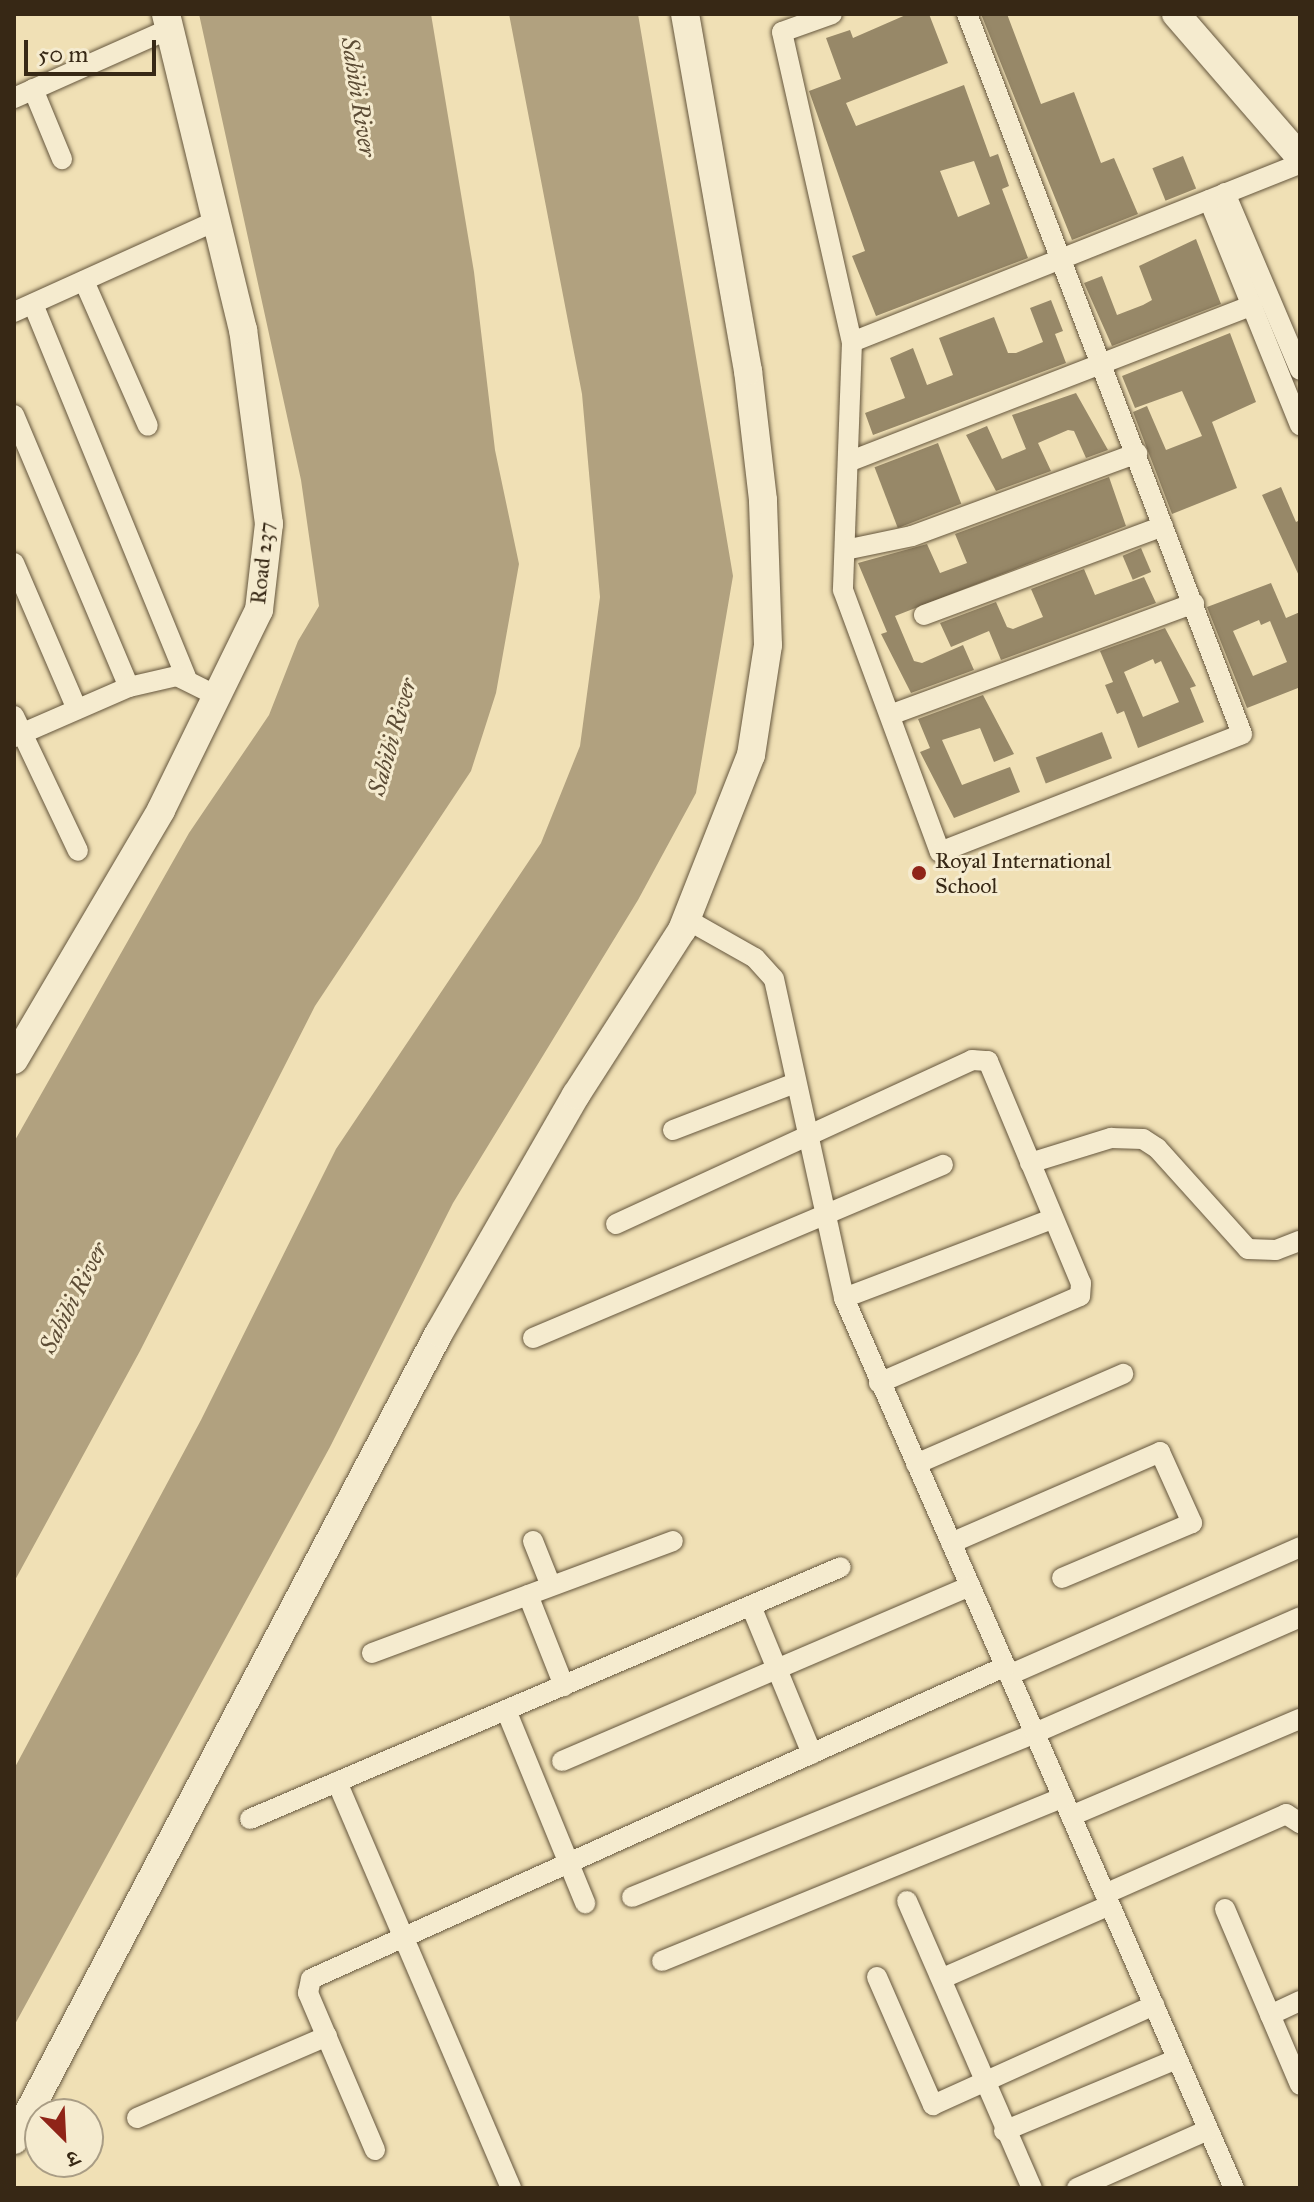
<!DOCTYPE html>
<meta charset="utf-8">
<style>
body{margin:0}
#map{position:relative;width:1314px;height:2202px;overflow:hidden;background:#f0e0b5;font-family:"IM FELL Great Primer","Noto Serif Devanagari",serif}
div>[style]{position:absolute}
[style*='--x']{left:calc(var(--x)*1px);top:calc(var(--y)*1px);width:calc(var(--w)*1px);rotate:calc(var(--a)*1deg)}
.water>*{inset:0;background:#b1a17f}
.building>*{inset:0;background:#978868;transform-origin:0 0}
.roads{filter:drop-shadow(0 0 2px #65563d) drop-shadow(0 0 2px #65563d)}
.street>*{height:20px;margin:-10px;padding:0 10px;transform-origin:10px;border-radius:10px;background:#f5ebcf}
.secondary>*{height:28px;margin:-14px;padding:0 14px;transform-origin:14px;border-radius:14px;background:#f5ebcf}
.dots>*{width:22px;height:22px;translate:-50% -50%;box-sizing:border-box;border:4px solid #f5ebcf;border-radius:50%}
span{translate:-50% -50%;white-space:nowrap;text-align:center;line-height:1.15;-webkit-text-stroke:6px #f5ebcf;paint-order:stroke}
.street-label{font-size:22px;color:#372815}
.poi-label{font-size:22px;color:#372815}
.left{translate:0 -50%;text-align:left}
.water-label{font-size:24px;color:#5c4c35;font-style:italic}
.frame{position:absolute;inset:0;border:16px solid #372815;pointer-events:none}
.north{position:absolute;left:24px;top:2098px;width:80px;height:80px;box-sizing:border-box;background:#f5ebcf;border:2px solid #a99d85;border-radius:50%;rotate:156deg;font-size:22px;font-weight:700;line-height:32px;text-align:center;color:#372815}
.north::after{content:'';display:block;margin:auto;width:28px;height:36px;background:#8f2418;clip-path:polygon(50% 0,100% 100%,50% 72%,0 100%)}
.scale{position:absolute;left:24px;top:40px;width:132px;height:36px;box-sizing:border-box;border:4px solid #372815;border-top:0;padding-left:10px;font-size:24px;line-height:28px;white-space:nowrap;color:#372815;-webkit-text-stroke:6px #f5ebcf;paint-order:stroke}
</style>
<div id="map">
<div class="water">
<i style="clip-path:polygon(199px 14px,431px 14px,474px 272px,495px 450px,519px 564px,496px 693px,471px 771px,315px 1006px,140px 1351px,14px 1582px,14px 1142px,189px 833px,269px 715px,298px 641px,319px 606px,301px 480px)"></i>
<i style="clip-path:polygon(509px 14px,638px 14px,733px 576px,696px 793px,638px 900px,453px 1203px,330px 1447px,14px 2026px,14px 1769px,201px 1420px,336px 1149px,541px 843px,580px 746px,600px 597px,582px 394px)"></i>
</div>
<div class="building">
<i style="clip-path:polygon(evenodd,908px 14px,929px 14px,948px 63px,846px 103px,856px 126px,964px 85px,990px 157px,998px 154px,1009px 186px,1002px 189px,1028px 258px,876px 316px,852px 256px,865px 251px,809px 91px,841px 79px,826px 38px,850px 30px,853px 38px,908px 14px,974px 161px,990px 204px,958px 217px,940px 171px,974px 161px)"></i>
<i style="clip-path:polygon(981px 14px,1007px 14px,1041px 104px,1074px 92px,1101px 163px,1114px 158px,1138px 214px,1072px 240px)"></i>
<i style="left:1183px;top:156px;width:35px;height:33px;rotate:68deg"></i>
<i style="clip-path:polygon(1196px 239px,1221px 304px,1112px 346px,1084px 283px,1102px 276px,1117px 315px,1143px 305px,1152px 300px,1139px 266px)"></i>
<i style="clip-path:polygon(1051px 300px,1063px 331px,1055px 334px,1066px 363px,873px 435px,865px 413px,905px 398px,890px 358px,913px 348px,927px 385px,953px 375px,939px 338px,994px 317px,1008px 353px,1016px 353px,1043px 342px,1030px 308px)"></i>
<i style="clip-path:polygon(1230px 333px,1256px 402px,1212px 422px,1237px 488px,1172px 514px,1133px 412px,1147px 406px,1166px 450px,1202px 436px,1182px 391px,1135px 408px,1122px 376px)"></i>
<i style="clip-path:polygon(1076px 393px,1108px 450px,1086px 458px,1074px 431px,1068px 430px,1038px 443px,1051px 471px,996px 491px,966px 435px,987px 426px,1002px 459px,1026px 449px,1012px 415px)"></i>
<i style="left:938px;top:443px;width:65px;height:68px;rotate:69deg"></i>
<i style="clip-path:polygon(1109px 477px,1126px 526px,895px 616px,914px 661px,922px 663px,963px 645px,974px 670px,911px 693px,881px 634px,887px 632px,858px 563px,927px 544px,940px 573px,967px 563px,955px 534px)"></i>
<i style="clip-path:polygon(1281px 487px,1296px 522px,1300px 520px,1300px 578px,1262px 495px)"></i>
<i style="left:1141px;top:548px;width:26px;height:20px;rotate:67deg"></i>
<i style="clip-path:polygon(1084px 569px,1095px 595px,1144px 577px,1156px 603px,1001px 660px,989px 631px,951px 647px,940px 623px,996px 602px,1007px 627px,1013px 629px,1043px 617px,1031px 589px)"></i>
<i style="clip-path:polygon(evenodd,1271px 583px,1286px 618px,1300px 612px,1300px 692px,1298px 688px,1247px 708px,1207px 607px,1271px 583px,1259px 620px,1261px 625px,1270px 621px,1287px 662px,1253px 676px,1233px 631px,1259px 620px)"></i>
<i style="clip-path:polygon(evenodd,1165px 628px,1196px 686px,1190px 688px,1204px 722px,1138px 748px,1124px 711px,1117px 714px,1105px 685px,1113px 682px,1100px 651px,1165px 628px,1153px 659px,1155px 664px,1161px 661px,1179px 702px,1143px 717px,1124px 672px,1153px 659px)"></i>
<i style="clip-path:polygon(983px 695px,1014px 754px,994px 762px,980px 728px,942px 740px,962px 785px,1010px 767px,1020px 792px,954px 818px,920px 752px,930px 748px,918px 719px)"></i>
<i style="left:1102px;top:732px;width:28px;height:71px;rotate:69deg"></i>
</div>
<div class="roads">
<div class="street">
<i style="--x:832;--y:14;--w:53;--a:160.2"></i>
<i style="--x:782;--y:32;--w:318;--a:77.3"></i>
<i style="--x:852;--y:342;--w:248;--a:92.1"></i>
<i style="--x:843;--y:590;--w:279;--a:69.7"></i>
<i style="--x:940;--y:852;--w:324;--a:-21.3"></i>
<i style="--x:1242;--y:734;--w:771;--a:-110.9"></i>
<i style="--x:33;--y:89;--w:76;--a:67.5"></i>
<i style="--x:14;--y:98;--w:170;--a:-24"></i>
<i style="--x:1225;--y:193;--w:192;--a:67"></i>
<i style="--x:1209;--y:200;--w:243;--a:68"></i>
<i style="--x:84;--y:281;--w:158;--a:66.2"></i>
<i style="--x:33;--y:304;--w:403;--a:67.7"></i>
<i style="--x:14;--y:312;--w:222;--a:-24.3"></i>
<i style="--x:852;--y:342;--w:482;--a:-21.7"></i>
<i style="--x:14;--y:415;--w:295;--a:67.1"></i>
<i style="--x:848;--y:462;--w:434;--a:-21.2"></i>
<i style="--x:845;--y:550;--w:68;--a:-11.8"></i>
<i style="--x:912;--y:536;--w:240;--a:-20.2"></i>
<i style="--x:14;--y:563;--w:159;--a:66.7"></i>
<i style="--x:924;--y:615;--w:255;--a:-20.4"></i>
<i style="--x:890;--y:715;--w:324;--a:-20.2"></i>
<i style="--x:14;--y:716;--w:149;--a:64.6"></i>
<i style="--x:14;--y:737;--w:125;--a:-23.5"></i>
<i style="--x:129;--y:687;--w:49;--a:-12.9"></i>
<i style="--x:177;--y:676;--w:45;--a:26.6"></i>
<i style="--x:686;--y:919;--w:79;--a:29.5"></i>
<i style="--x:755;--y:958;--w:28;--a:48"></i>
<i style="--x:774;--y:979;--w:327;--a:77.6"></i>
<i style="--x:844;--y:1298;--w:972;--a:66.34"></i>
<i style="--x:673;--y:1130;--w:129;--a:-21"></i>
<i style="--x:1030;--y:1163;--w:85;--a:-17.2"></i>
<i style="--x:1111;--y:1138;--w:32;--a:2"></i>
<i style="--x:1143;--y:1139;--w:17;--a:33"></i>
<i style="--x:1157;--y:1148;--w:136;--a:48"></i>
<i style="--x:1248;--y:1249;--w:28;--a:2"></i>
<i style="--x:1276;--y:1250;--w:26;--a:-21"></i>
<i style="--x:616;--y:1224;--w:392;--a:-24.7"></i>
<i style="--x:972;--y:1060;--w:16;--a:4"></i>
<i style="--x:988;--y:1061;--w:241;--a:67.3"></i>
<i style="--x:1081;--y:1283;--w:13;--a:94"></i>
<i style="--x:1080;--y:1296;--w:219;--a:156.6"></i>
<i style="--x:844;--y:1298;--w:222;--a:-20.8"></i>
<i style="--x:533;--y:1338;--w:445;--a:-22.9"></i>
<i style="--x:916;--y:1464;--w:226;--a:-23.5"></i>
<i style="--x:533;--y:1541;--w:48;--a:68.2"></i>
<i style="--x:951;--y:1543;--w:228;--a:-23.5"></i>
<i style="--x:1160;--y:1452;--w:78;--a:65.7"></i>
<i style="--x:1192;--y:1523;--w:141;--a:157.1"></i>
<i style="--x:528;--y:1595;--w:98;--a:68.4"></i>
<i style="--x:751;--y:1606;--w:160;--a:67.6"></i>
<i style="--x:372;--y:1653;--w:321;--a:-20.4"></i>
<i style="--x:1009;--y:1675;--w:318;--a:-23.7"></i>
<i style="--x:506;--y:1710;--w:209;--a:67.7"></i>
<i style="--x:562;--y:1761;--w:444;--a:-23.2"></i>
<i style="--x:337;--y:1782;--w:442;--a:66.8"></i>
<i style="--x:1071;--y:1816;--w:249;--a:-23"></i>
<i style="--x:250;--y:1819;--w:642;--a:-23.09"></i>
<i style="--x:1105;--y:1894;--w:198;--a:-23.8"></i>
<i style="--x:1286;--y:1814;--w:17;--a:33"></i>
<i style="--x:632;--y:1897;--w:435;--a:-22.1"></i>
<i style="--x:1035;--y:1733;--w:289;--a:-23.6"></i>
<i style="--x:907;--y:1901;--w:313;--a:66.5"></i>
<i style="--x:1225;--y:1909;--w:191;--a:66.9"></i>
<i style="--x:662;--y:1961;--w:433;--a:-22.2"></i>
<i style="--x:877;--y:1977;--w:140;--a:66.4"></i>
<i style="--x:933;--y:2105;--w:243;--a:-24.3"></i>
<i style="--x:943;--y:1978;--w:182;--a:-23.6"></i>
<i style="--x:1270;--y:2015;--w:33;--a:-25"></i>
<i style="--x:137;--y:2118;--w:207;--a:-23.3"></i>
<i style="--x:1004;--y:2131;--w:187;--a:-22.6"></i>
<i style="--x:375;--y:2150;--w:171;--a:-113.1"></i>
<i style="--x:308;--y:1993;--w:14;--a:-78"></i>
<i style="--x:311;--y:1979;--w:762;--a:-24.24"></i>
<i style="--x:1077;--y:2188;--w:143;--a:-23.9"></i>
</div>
<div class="secondary">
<i style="--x:1176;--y:14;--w:189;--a:49.1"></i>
<i style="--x:14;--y:1060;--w:290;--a:-59.5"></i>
<i style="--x:161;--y:810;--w:223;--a:-63.9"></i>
<i style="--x:259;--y:610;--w:87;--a:-83.4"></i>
<i style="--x:269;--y:524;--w:196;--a:-97.6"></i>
<i style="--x:243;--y:330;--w:325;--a:-103.7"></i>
<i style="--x:14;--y:2140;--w:912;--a:-62.23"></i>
<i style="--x:439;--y:1333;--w:275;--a:-60.1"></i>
<i style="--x:576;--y:1095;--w:196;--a:-57.3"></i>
<i style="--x:682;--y:930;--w:188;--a:-68.5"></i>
<i style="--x:751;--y:755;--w:111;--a:-81.2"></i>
<i style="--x:768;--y:645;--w:145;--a:-92"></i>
<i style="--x:763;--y:500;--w:130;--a:-96.6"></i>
<i style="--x:748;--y:371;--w:363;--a:-100"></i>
</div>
</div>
<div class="dots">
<i style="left:919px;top:873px;background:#8f2418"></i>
</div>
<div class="street-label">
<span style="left:262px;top:563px;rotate:-84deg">Road 237</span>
</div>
<div class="poi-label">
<span class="left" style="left:935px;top:873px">Royal International<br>School</span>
</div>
<div class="water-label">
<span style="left:358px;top:97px;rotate:81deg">Sahibi River</span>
<span style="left:393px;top:737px;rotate:-74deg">Sahibi River</span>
<span style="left:74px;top:1298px;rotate:-63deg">Sahibi River</span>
</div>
<div class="frame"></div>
<div class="north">उ</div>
<div class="scale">50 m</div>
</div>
